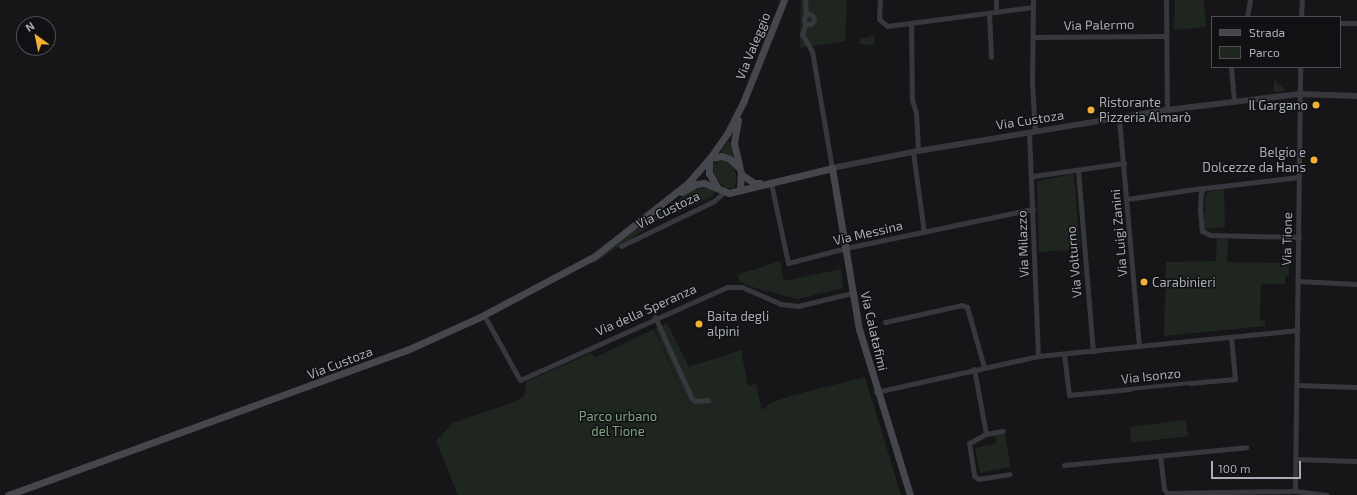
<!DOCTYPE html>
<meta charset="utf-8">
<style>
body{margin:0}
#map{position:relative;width:1357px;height:495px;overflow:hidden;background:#161618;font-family:"Exo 2",sans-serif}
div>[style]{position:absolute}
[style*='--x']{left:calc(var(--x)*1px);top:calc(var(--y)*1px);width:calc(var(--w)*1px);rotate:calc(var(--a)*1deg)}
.green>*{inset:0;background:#1e261f;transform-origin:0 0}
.pedestrian>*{height:3.5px;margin:-1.75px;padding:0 1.75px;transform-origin:1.75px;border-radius:1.75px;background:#37383d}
.minor>*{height:5px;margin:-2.5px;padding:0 2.5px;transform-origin:2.5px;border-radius:2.5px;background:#37383d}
.minor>.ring{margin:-2.5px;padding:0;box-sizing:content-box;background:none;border:5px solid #37383d;border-radius:50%}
.tertiary>*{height:6px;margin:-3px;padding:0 3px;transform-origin:3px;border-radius:3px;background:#37383d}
.secondary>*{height:7px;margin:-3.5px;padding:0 3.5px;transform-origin:3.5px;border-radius:3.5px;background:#45474d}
.dots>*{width:11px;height:11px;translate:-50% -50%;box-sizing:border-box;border:2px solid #111113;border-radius:50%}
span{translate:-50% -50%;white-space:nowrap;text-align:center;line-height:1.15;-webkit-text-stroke:3px #111113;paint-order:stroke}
.street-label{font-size:13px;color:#a8adb8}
.poi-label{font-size:13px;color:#a8adb8}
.left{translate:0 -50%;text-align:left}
.right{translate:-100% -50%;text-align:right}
.park-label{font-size:13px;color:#7fa381}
.legend{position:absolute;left:1211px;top:16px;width:130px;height:52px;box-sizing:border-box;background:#111113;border:1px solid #4d4f55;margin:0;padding:5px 7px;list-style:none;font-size:12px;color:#a8adb8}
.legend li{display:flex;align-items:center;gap:8px;height:20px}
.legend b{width:20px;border:1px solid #4d4f55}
.north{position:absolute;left:16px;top:16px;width:40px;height:40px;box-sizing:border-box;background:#111113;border:1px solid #4d4f55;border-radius:50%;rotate:327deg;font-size:11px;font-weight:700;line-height:16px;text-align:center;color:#a8adb8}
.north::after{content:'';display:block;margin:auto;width:14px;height:18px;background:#f2b134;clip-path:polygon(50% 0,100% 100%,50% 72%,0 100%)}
.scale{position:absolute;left:1211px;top:461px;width:90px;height:18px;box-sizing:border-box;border:2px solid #a8adb8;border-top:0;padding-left:5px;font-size:12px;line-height:14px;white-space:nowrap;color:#a8adb8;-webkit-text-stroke:3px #111113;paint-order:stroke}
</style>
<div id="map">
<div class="green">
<i style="clip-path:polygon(801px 0,847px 0,845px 41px,800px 48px)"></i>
<i style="clip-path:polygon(1175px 0,1204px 0,1206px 27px,1174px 30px)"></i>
<i style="clip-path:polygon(875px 35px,874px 45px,860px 44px,860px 39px)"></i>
<i style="clip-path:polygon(1274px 79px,1286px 91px,1274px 92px)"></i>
<i style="clip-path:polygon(729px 140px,734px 155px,732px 157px,722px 153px,722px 150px)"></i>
<i style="clip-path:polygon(719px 159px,730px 164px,734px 169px,737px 178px,734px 188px,726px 188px,715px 177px,713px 165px)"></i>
<i style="clip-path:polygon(1074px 174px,1080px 249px,1039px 252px,1037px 181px)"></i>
<i style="clip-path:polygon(707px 188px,715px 191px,714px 196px,657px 221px,593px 264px,592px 262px,621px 240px,685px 195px,694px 189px)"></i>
<i style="clip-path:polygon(1224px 189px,1225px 227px,1207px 229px,1204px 226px,1205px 196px,1208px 192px)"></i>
<i style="clip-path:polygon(1217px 239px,1228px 239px,1227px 262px,1289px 263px,1289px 276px,1285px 276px,1285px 284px,1261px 284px,1260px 321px,1265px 320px,1265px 326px,1164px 336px,1166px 262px,1216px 261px)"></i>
<i style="clip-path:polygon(780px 261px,784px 281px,841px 269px,843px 288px,798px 299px,758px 289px,740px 282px,737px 275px)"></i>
<i style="clip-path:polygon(667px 323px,689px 367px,741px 350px,748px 386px,756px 384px,762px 410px,756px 415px,771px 403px,790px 396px,865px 377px,901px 495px,458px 495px,436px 441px,453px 423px,514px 402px,524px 396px,526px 382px,591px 353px,596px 357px,654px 329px,702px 437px,655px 329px)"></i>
<i style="left:1186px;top:420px;width:16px;height:57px;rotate:83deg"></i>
<i style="clip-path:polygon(1005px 434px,1011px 467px,980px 473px,975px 448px,996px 444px,995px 436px)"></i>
</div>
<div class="pedestrian">
<i style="--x:1130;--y:389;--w:60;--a:-5.7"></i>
</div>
<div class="minor">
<i style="--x:805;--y:0;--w:15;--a:86"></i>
<i style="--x:880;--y:0;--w:19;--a:93"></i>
<i style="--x:879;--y:19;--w:11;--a:41"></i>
<i style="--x:887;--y:26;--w:147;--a:-7.4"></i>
<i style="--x:996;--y:0;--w:12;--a:90"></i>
<i style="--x:1033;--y:0;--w:83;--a:90.7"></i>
<i style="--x:1032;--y:83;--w:48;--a:86.4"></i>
<i style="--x:1166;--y:0;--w:110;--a:89.5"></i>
<i style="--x:989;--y:13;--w:44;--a:87.4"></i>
<i class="ring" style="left:804px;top:14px;width:5px;height:5px"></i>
<i style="--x:1247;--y:17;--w:17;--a:-80"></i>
<i style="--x:1301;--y:17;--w:17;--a:-87"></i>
<i style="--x:806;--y:23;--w:12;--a:110"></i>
<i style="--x:802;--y:34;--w:20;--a:60"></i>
<i style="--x:812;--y:51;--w:119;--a:80.3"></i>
<i style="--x:911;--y:23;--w:77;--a:89.3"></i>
<i style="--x:912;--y:100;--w:13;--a:72"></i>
<i style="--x:916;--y:112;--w:39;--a:87"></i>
<i style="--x:1340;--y:23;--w:17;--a:0"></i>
<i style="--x:1033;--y:37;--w:133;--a:-0.4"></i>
<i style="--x:1231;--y:67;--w:34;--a:85"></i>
<i style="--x:1119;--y:118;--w:229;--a:85"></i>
<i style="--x:1029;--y:132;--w:224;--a:87.7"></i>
<i style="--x:913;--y:152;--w:81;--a:82.2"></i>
<i style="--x:1078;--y:170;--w:182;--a:85.3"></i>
<i style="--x:1033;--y:176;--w:92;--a:-8.1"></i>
<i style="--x:1299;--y:177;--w:95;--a:173.3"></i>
<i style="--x:1205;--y:188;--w:5;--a:143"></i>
<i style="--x:1201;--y:191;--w:18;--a:93"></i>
<i style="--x:1200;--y:209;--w:22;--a:85"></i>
<i style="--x:1202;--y:231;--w:9;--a:27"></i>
<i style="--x:1210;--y:235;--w:89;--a:1.3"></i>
<i style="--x:771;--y:183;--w:82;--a:78"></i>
<i style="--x:788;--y:263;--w:60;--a:-14.5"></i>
<i style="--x:846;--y:248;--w:191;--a:-11.8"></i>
<i style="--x:1127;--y:199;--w:76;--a:-8.3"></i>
<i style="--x:621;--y:246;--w:103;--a:-25.8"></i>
<i style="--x:714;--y:201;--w:13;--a:-42"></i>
<i style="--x:1298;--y:281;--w:59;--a:2.9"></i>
<i style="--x:655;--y:317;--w:88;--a:65.8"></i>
<i style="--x:691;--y:397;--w:6;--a:45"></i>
<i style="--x:695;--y:401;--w:13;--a:-4"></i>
<i style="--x:486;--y:319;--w:70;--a:60.9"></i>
<i style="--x:520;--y:380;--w:227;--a:-24.2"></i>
<i style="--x:727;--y:287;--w:15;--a:0"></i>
<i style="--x:742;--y:287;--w:43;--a:23.6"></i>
<i style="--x:781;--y:304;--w:17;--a:7"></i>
<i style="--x:798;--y:306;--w:56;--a:-13.5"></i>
<i style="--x:885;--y:322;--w:79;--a:-12.4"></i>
<i style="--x:962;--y:305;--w:5;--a:22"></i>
<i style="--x:967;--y:307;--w:62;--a:74.2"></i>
<i style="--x:1064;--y:354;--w:41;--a:83"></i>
<i style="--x:1069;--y:395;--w:61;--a:-5.6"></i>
<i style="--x:974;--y:369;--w:66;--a:79.5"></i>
<i style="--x:986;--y:434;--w:19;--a:152"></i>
<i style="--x:969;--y:443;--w:33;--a:81"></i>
<i style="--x:974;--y:476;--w:6;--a:31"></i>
<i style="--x:979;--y:479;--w:31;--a:-9"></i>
<i style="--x:1190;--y:383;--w:45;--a:-5.1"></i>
<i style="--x:1235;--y:379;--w:42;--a:-95.4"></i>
<i style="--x:1297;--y:385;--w:60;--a:1.9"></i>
<i style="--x:876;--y:392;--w:166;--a:-12.5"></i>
<i style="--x:1038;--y:356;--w:261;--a:-5.7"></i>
<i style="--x:986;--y:434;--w:17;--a:-10"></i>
<i style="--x:1160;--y:456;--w:33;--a:83"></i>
<i style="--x:1164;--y:489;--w:5;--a:53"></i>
<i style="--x:1167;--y:493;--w:128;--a:-0.9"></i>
<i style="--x:1295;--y:491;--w:32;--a:7"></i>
<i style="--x:1296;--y:459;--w:61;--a:1.9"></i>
<i style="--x:1064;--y:465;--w:183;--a:-5.6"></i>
<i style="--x:1295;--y:491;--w:424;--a:-89.3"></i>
</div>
<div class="tertiary">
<i style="--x:832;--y:168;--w:88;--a:-11.2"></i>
<i style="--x:918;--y:151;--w:252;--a:-9.4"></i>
<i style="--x:1167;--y:110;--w:134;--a:-6.9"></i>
<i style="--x:1300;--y:94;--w:57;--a:2"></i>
</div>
<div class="secondary">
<i style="--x:738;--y:120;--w:23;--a:100"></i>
<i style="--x:734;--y:143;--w:32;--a:77"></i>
<i style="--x:741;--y:174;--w:16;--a:94"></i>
<i style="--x:710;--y:158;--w:11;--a:-10"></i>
<i style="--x:721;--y:156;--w:9;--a:18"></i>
<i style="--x:730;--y:159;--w:10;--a:45"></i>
<i style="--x:709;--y:160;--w:13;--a:90"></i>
<i style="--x:709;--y:173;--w:16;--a:60"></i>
<i style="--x:741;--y:174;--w:16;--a:35"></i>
<i style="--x:754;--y:183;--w:6;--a:0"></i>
<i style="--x:682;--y:192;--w:16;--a:-30"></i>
<i style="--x:696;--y:184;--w:8;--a:-7"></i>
<i style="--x:704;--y:183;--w:27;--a:22"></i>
<i style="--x:729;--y:193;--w:106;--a:-13.6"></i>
<i style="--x:832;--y:168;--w:163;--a:80.5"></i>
<i style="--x:859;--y:329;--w:174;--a:72.9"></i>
<i style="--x:8;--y:495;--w:425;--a:-20"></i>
<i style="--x:407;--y:350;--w:78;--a:-24.3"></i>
<i style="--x:478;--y:318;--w:132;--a:-27.9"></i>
<i style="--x:595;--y:256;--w:118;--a:-38.1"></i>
<i style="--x:688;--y:183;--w:33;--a:-49"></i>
<i style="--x:710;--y:158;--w:29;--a:-55"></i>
<i style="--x:727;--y:134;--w:38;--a:-63"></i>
<i style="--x:744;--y:100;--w:108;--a:-68.2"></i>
</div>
<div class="dots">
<i style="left:1316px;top:105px;background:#f2b134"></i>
<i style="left:1091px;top:110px;background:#f2b134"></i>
<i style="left:1314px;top:160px;background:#f2b134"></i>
<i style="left:1144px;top:282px;background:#f2b134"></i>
<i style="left:699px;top:324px;background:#f2b134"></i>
</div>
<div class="street-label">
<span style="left:1099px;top:25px;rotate:-1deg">Via Palermo</span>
<span style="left:753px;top:46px;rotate:-68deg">Via Valeggio</span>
<span style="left:1030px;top:120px;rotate:-9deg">Via Custoza</span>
<span style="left:668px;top:210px;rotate:-26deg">Via Custoza</span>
<span style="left:868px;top:233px;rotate:-13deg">Via Messina</span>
<span style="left:1119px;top:233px;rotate:-95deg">Via Luigi Zanini</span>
<span style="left:1287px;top:239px;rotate:-89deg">Via Tione</span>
<span style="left:1023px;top:244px;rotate:-92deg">Via Milazzo</span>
<span style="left:1074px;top:262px;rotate:-95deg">Via Volturno</span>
<span style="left:646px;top:310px;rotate:-24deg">Via della Speranza</span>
<span style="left:874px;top:331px;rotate:77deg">Via Calatafimi</span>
<span style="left:340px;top:363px;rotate:-21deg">Via Custoza</span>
<span style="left:1151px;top:376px;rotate:-6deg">Via Isonzo</span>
</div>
<div class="poi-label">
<span class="left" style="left:1099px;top:110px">Ristorante<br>Pizzeria Almarò</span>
<span class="right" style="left:1308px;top:105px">Il Gargano</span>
<span class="right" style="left:1306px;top:160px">Belgio e<br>Dolcezze da Hans</span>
<span class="left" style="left:1152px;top:282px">Carabinieri</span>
<span class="left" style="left:707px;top:324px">Baita degli<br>alpini</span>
</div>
<div class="park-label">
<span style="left:618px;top:424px">Parco urbano<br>del Tione</span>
</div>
<ul class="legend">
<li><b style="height:5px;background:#45474d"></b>Strada</li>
<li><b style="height:11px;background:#1e261f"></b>Parco</li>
</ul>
<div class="north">N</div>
<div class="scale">100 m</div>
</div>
